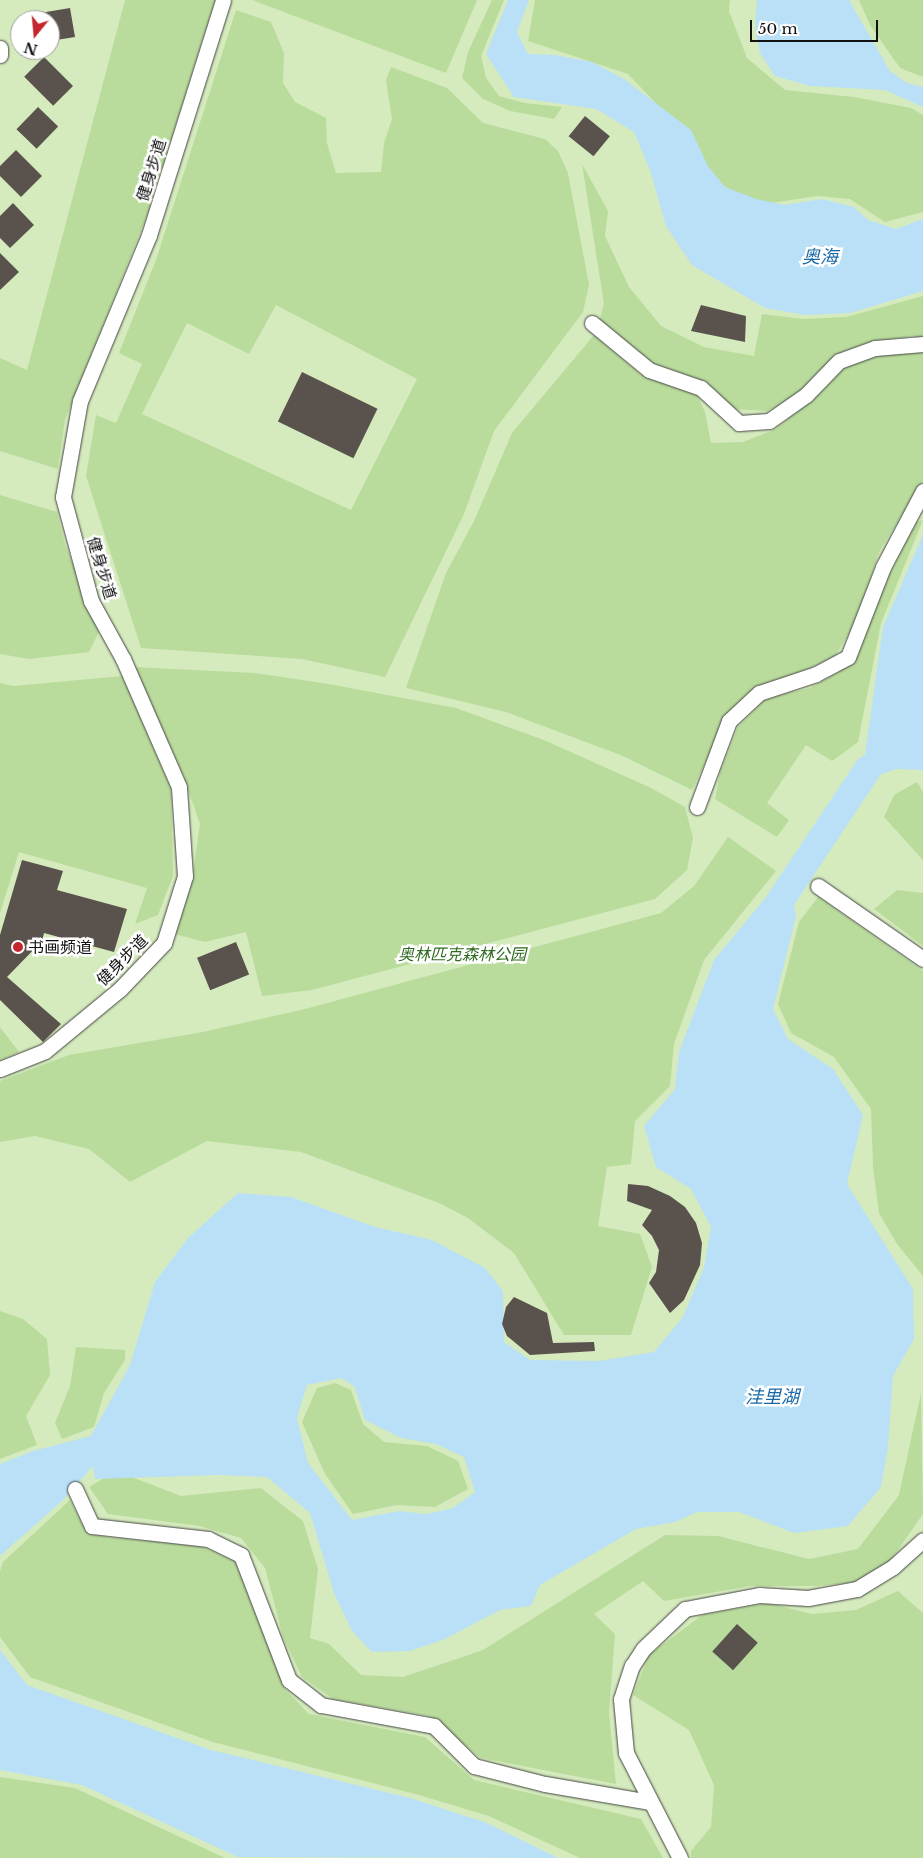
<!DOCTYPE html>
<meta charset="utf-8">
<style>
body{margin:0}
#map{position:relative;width:923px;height:1858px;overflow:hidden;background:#fffdf5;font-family:"Libre Baskerville","Noto Sans SC",serif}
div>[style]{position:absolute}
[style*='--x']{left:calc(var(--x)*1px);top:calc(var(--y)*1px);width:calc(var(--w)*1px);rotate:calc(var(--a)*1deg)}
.green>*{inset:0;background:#d5ebbd}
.forest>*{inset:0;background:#b9dc9c}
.water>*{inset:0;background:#b9e0f7}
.building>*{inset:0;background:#5a524d;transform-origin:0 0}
.roads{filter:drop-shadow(0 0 1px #444) drop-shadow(0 0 1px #444)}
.street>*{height:15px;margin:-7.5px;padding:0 7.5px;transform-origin:7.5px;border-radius:7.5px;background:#fff}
.dots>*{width:14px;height:14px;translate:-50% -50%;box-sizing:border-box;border:2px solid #fff;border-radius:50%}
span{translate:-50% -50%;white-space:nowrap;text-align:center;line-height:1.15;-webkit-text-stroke:5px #fff;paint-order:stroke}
.street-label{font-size:16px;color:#111}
.poi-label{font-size:16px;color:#111}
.left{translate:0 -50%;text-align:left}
.park-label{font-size:16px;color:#2f6b1f;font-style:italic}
.water-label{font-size:18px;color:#1768a6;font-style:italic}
.north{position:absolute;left:10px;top:10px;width:50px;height:50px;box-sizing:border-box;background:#fff;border:1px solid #a0a0a0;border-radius:50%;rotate:197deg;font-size:14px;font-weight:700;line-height:20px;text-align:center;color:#111}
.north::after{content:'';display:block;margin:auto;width:18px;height:22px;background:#c4262e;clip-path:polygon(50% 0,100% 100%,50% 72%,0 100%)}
.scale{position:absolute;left:750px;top:20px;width:128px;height:22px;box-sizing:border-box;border:2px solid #111;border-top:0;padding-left:6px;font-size:15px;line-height:18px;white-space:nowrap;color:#111;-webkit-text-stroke:4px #fff;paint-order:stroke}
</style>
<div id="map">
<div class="green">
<i style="clip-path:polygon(evenodd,0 0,923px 0,923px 1858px,0 1858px,0 0,20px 20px,50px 20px,50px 50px,20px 50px,20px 20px)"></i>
</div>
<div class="forest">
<i style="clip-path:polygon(125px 0,215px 0,148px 213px,65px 420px,58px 469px,0 451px,0 358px,27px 370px)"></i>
<i style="clip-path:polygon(252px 0,477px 0,446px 73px)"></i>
<i style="clip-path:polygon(492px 0,504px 0,481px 56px,486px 78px,499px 96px,525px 103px,562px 107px,554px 119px,510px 111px,483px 99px,462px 78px,468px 52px)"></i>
<i style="clip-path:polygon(535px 0,730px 0,729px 11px,747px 58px,785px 90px,854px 97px,911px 108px,923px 115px,923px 212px,885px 222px,850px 199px,817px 196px,759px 205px,711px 179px,689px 138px,628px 74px,528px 41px)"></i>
<i style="clip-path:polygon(859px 0,923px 0,923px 77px,900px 68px,870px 25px)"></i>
<i style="clip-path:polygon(evenodd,236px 10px,271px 22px,284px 53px,283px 83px,295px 102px,326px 118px,327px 143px,336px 173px,381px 172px,384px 143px,392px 119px,386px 80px,391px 67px,447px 88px,483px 123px,545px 139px,558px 151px,568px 173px,589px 285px,583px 312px,494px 431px,464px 514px,385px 677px,302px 659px,141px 648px,86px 476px,96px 415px,116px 423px,142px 364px,119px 353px,156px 260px,236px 10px,276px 305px,417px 379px,351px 510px,142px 414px,187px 323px,249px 354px,276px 305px)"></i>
<i style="clip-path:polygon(582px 164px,608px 211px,605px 236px,629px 287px,661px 326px,704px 347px,754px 356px,762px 314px,803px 319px,846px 317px,923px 296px,923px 339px,913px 336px,878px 341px,799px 394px,767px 411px,733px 409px,704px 381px,651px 364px,599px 322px,604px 304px)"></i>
<i style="clip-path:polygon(594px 335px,640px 374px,697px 395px,705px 412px,711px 443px,743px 442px,776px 429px,815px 396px,843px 366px,880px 353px,923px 351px,923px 481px,879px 552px,857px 620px,834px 658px,748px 693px,721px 730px,692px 790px,623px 756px,506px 712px,406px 688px,446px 573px,474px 521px,512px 433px)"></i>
<i style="clip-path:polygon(0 495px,57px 512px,65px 544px,99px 632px,89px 652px,29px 659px,0 654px)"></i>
<i style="clip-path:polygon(923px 520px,881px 623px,858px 742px,832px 761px,806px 745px,767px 803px,789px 820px,777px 837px,715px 799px,720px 773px,738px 727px,767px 698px,810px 688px,840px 671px,859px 654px,869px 616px,916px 522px)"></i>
<i style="clip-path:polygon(133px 667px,255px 673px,329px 684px,456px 708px,544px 740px,651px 788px,685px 807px,693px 838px,687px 870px,655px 899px,312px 990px,262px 996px,246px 932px,205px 942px,174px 934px,192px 879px,200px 824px,183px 775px)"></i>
<i style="clip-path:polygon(122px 676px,171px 788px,173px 876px,158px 915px,135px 924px,147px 888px,19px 852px,0 913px,0 683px,14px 686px)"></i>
<i style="clip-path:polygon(917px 782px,923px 792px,923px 860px,884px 817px,894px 795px)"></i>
<i style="clip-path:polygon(728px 837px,776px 871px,704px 960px,674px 1044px,670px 1086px,635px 1121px,631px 1164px,607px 1167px,598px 1226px,640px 1234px,652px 1267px,631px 1335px,564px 1335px,514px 1253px,468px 1218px,439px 1203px,301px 1152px,207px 1141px,130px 1182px,89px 1149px,35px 1136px,0 1142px,0 1081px,69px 1055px,203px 1032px,305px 1009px,661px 913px,694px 886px)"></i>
<i style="clip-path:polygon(897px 890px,923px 893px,923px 946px,874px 909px)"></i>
<i style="clip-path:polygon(818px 897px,923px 971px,923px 1276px,897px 1244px,879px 1213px,873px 1167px,871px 1109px,834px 1057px,791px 1033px,778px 1004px,799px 922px)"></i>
<i style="clip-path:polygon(0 1027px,19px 1052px,0 1060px)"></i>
<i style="clip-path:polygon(0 1311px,23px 1319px,47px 1339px,50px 1375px,26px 1416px,37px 1445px,0 1459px)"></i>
<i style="clip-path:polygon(76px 1347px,125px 1350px,125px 1360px,104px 1393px,94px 1427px,62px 1439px,55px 1423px,70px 1386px)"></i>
<i style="clip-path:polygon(335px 1383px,351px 1390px,363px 1424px,384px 1442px,427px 1446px,458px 1461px,468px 1489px,435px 1507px,397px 1505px,353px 1514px,325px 1474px,302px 1422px,317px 1388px)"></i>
<i style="clip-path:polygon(921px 1393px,923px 1514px,891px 1560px,855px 1582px,816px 1586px,751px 1586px,664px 1601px,643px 1581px,594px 1614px,615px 1634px,609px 1713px,616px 1784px,481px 1758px,430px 1716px,333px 1699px,302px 1677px,283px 1637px,265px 1568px,241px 1538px,199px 1526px,108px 1514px,89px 1487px,116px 1471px,181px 1496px,261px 1488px,303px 1521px,318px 1569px,310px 1638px,329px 1644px,361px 1675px,403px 1677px,483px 1650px,665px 1535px,718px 1536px,809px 1559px,858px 1549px,899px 1495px)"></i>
<i style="clip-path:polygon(70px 1500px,82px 1524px,106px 1537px,200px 1546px,238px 1563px,284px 1688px,309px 1714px,425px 1737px,474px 1780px,641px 1819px,663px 1858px,580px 1858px,489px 1816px,419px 1795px,213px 1742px,30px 1677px,0 1637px,0 1571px,3px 1562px)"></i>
<i style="clip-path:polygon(898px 1591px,923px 1613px,923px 1858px,691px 1858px,691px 1851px,711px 1827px,714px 1785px,689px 1730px,633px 1695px,649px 1655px,702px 1615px,768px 1603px,812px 1614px,856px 1610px)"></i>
<i style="clip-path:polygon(0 1777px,75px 1788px,225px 1858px,0 1858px)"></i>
</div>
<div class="water">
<i style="clip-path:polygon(508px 0,529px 0,517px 32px,528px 54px,555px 55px,592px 62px,624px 79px,691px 130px,708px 166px,725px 187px,756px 199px,785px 205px,822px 199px,854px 207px,868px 220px,896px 229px,923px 219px,923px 291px,850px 313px,805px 315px,765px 308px,692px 265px,666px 226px,650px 170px,634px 132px,596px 109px,514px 97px,486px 54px)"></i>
<i style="clip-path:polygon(757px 0,849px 0,890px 71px,907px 83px,923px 87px,923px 107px,885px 90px,810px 86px,775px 76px,760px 53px,755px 29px)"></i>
<i style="clip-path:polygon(evenodd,923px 535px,923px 770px,897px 769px,881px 774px,794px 905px,796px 916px,773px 1009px,788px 1039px,833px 1069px,863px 1115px,847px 1184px,913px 1289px,914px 1339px,893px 1376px,888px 1448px,881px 1487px,848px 1526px,794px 1533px,739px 1512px,697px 1512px,675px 1522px,636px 1529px,540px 1585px,531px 1606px,500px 1610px,445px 1639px,410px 1651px,372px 1652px,352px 1631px,334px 1593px,310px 1513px,267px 1477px,218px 1475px,95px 1479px,93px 1466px,64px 1499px,0 1556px,0 1464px,33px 1451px,91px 1436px,130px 1365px,155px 1282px,188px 1238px,238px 1193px,291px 1197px,375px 1227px,432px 1240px,485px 1268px,503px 1291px,504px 1342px,530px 1360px,599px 1361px,654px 1352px,683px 1317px,704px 1267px,711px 1227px,691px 1189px,656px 1167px,644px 1126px,675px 1089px,679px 1052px,714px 960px,766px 897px,858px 759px,865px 755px,883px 627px,923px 535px,341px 1378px,355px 1387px,365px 1420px,401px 1438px,436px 1444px,464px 1457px,475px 1492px,453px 1508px,427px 1514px,399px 1511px,352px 1520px,308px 1463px,297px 1418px,307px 1385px,341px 1378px)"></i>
<i style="clip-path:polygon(0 1650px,27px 1685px,211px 1750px,410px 1798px,487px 1823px,558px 1858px,238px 1857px,82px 1785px,0 1770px)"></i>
</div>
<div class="building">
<i style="clip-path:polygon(70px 8px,75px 37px,50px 41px,50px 20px,35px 20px,34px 14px)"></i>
<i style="left:44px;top:57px;width:41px;height:28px;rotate:45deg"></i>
<i style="left:38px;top:107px;width:28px;height:31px;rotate:44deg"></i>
<i style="left:585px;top:116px;width:32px;height:26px;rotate:39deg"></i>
<i style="clip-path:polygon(16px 150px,42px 176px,21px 197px,0 176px,0 166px)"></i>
<i style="clip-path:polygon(13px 203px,34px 225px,10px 248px,0 238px,0 216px)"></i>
<i style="clip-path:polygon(0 253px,19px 272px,0 290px)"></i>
<i style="clip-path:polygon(701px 305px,746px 316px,745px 342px,691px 331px)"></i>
<i style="left:302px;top:372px;width:84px;height:55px;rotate:26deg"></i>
<i style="clip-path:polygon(22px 860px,63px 871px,57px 890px,127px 909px,114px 952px,44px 933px,42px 941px,7px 977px,61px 1024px,43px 1042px,0 1000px,0 935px)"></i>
<i style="left:236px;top:942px;width:35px;height:42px;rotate:68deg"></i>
<i style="clip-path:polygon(628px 1184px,648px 1186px,670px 1196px,685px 1207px,696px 1223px,702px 1243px,700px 1265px,684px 1300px,670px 1313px,649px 1283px,656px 1272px,659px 1250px,652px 1236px,642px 1225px,652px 1210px,627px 1201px)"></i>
<i style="clip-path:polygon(514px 1297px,547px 1313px,553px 1343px,594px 1342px,595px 1351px,530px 1355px,507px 1336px,502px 1324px,506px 1307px)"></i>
<i style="left:737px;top:1624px;width:28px;height:37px;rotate:42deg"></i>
</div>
<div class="roads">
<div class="street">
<i style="--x:0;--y:48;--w:7;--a:90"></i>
<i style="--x:592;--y:323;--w:74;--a:39.5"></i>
<i style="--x:649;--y:370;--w:55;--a:19.1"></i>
<i style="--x:701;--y:388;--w:52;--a:42.6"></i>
<i style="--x:739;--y:423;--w:30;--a:-4"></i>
<i style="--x:769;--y:421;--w:45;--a:-35.1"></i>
<i style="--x:806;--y:395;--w:47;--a:-45.9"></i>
<i style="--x:839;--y:361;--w:38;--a:-20"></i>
<i style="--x:875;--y:348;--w:48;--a:-4.8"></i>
<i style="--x:697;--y:807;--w:92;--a:-69.6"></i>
<i style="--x:729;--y:721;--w:41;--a:-43"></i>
<i style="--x:759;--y:693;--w:60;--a:-18.4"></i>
<i style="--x:816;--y:674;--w:36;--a:-28"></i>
<i style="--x:848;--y:657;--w:97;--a:-68.7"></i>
<i style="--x:883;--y:567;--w:86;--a:-62.2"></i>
<i style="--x:818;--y:886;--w:128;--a:34.8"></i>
<i style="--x:0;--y:1069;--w:48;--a:-21.8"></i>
<i style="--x:45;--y:1051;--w:97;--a:-39.6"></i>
<i style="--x:120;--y:989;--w:64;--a:-46.3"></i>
<i style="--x:164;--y:943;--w:70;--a:-72.6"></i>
<i style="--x:185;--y:876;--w:89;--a:-93.9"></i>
<i style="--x:179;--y:787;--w:140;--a:-113.6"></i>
<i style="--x:123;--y:659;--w:66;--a:-118.9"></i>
<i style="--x:91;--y:601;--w:108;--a:-105.1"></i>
<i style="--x:63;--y:497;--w:97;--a:-80"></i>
<i style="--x:80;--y:401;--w:180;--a:-67.4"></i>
<i style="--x:149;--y:235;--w:246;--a:-72.5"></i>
<i style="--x:75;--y:1489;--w:41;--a:65.3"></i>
<i style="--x:92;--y:1526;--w:117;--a:6.4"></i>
<i style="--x:208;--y:1539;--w:37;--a:26"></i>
<i style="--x:241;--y:1555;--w:134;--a:69"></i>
<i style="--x:289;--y:1680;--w:41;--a:38"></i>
<i style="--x:321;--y:1705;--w:115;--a:10.5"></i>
<i style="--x:434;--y:1726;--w:57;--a:45"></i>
<i style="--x:474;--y:1766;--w:73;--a:14.2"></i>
<i style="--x:545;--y:1784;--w:107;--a:9.7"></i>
<i style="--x:680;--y:1858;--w:118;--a:-117.2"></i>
<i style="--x:626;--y:1753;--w:54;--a:-95.3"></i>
<i style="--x:621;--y:1699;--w:35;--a:-72"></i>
<i style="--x:632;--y:1666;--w:20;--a:-57"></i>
<i style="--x:643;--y:1649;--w:58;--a:-43.6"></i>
<i style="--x:685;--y:1609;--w:75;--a:-10.7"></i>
<i style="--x:759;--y:1595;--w:49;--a:3.5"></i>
<i style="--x:808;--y:1598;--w:50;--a:-10.4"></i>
<i style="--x:857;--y:1589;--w:42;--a:-31.4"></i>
<i style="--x:893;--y:1567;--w:40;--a:-42"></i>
</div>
</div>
<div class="dots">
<i style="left:18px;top:947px;background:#c4262e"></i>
</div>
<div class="street-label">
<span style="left:151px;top:170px;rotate:-73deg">健身步道</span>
<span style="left:102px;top:568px;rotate:73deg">健身步道</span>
<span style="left:122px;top:960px;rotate:-45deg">健身步道</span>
</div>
<div class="poi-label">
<span class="left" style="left:28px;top:947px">书画频道</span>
</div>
<div class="park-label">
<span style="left:462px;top:954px">奥林匹克森林公园</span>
</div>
<div class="water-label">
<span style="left:820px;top:257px">奥海</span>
<span style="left:772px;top:1397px">洼里湖</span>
</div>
<div class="north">N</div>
<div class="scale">50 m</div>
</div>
